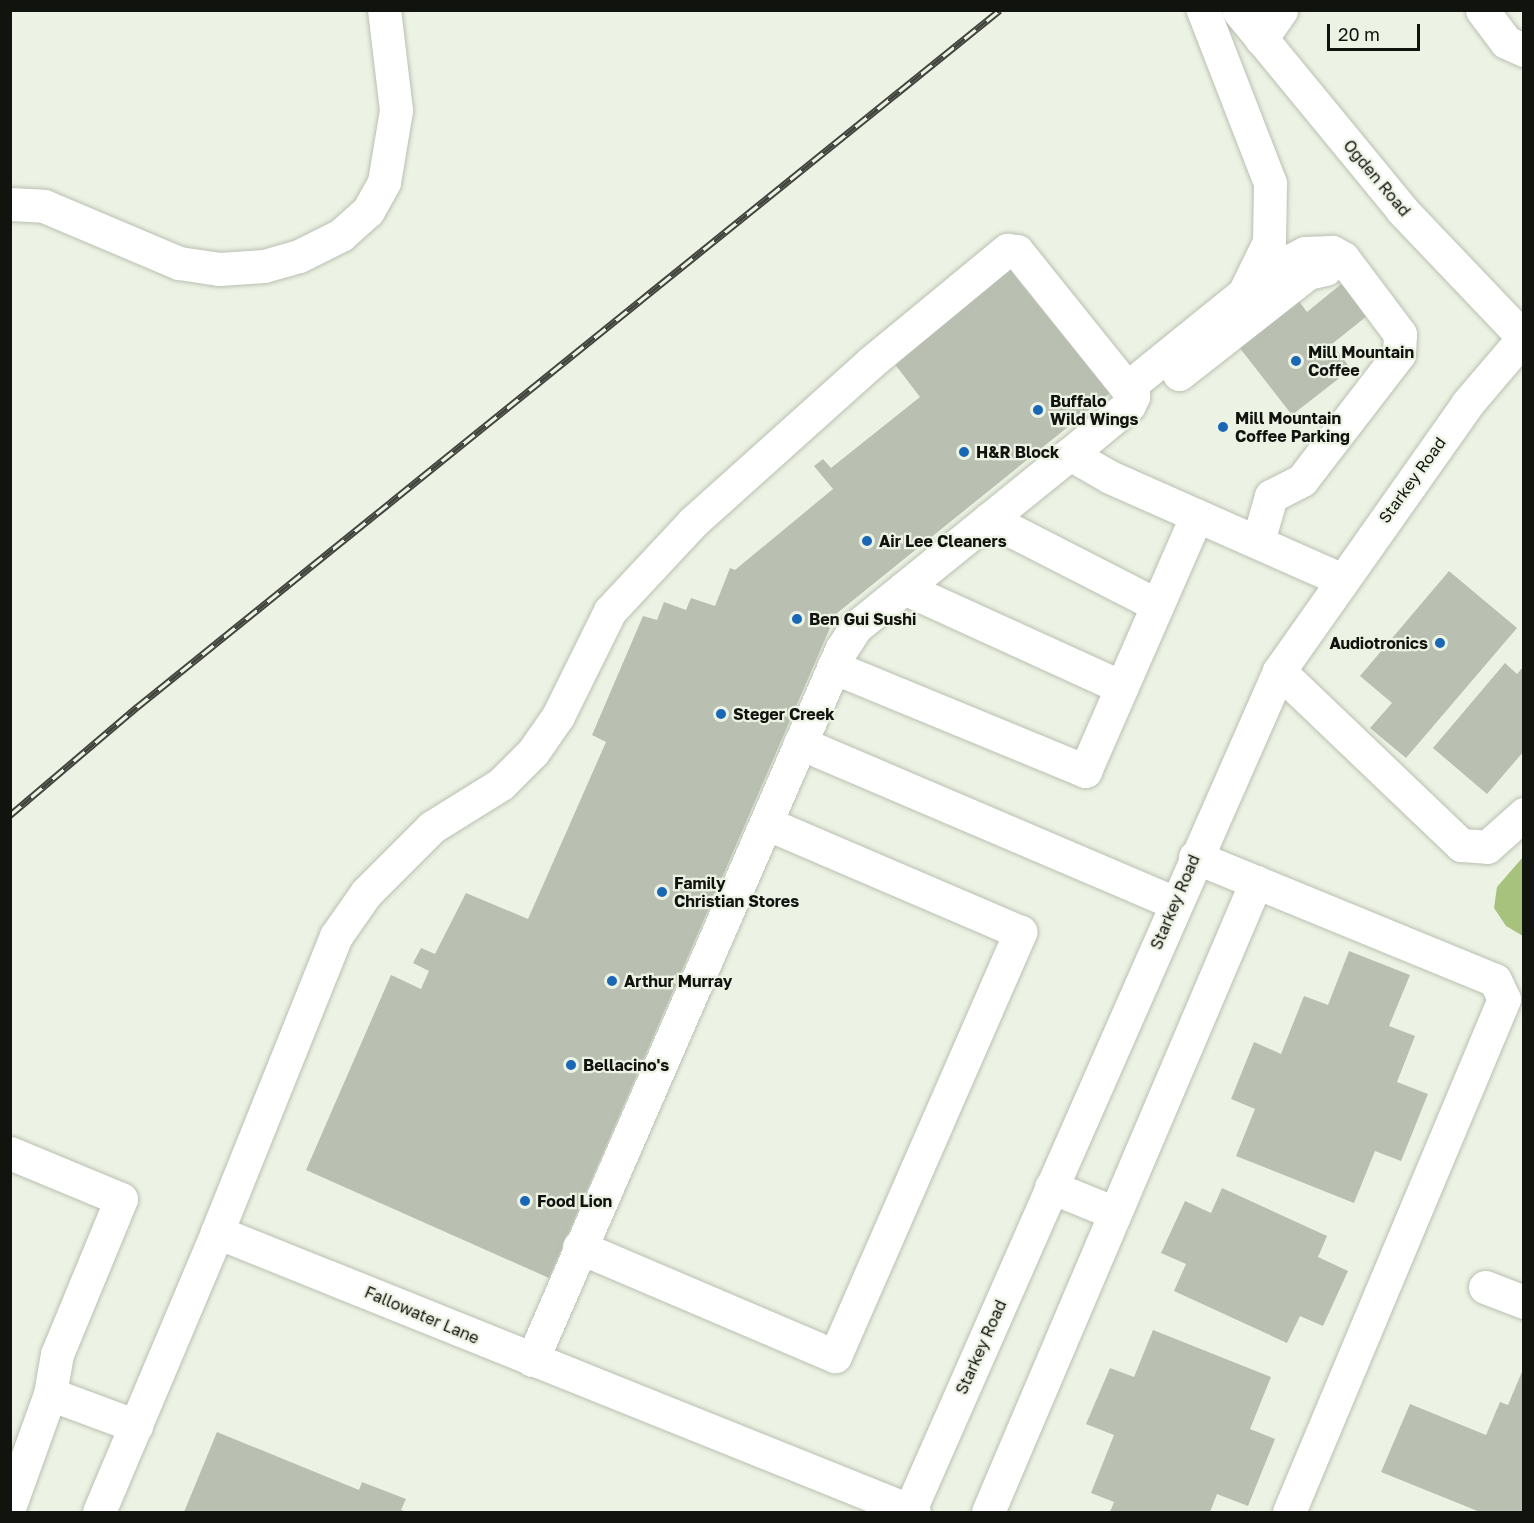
<!DOCTYPE html>
<style>
body{margin:0}
#map{position:relative;width:1534px;height:1523px;overflow:hidden;background:#edf3e4;font-family:"Golos Text",sans-serif}
div>[style]{position:absolute}
[style*='--x']{left:calc(var(--x)*1px);top:calc(var(--y)*1px);width:calc(var(--w)*1px);rotate:calc(var(--a)*1deg)}
.forest>*{inset:0;background:#a7c27c}
.building>*{inset:0;background:#b9bfb1}
.roads{filter:drop-shadow(0 0 2px #b9c0b1) drop-shadow(0 0 2px #b9c0b1)}
.minor>*{height:33px;margin:-16.5px;padding:0 16.5px;transform-origin:16.5px;border-radius:16.5px;background:#fff}
.rail>*{height:7px;margin-top:-3.5px;transform-origin:0;background:repeating-linear-gradient(90deg,#edf3e4 0 14px,#42453e 0 28px);box-sizing:border-box;border-block:2px solid #42453e}
.dots>*{width:16px;height:16px;translate:-50% -50%;box-sizing:border-box;border:3px solid #edf3e4;border-radius:50%}
span{translate:-50% -50%;white-space:nowrap;text-align:center;line-height:1.15;-webkit-text-stroke:4.5px #edf3e4;paint-order:stroke}
.street-label{font-size:16px;color:#11130e}
.poi-label{font-size:16px;color:#11130e;font-weight:700}
.left{translate:0 -50%;text-align:left}
.right{translate:-100% -50%;text-align:right}
.frame{position:absolute;inset:0;border:12px solid #11130e;pointer-events:none}
.scale{position:absolute;left:1327px;top:24px;width:93px;height:27px;box-sizing:border-box;border:3px solid #11130e;border-top:0;padding-left:8px;font-size:18px;line-height:21px;white-space:nowrap;color:#11130e;-webkit-text-stroke:4px #edf3e4;paint-order:stroke}
</style>
<div id="map">
<div class="forest">
<i style="clip-path:polygon(1523px 857px,1523px 936px,1506px 926px,1494px 908px,1497px 887px)"></i>
</div>
<div class="building">
<i style="clip-path:polygon(1010px 270px,1110px 393px,836px 614px,549px 1278px,306px 1170px,391px 975px,421px 989px,429px 971px,413px 963px,421px 948px,435px 954px,466px 893px,528px 919px,606px 742px,592px 735px,643px 616px,657px 620px,664px 602px,686px 610px,691px 598px,715px 606px,730px 568px,735px 570px,833px 489px,814px 466px,823px 459px,831px 468px,920px 397px,894px 363px)"></i>
<i style="clip-path:polygon(1351px 276px,1377px 308px,1332px 344px,1351px 369px,1292px 415px,1239px 347px,1298px 300px,1307px 312px)"></i>
<i style="clip-path:polygon(1449px 571px,1517px 628px,1406px 758px,1370px 728px,1392px 703px,1360px 676px)"></i>
<i style="clip-path:polygon(1505px 663px,1517px 674px,1524px 666px,1524px 751px,1487px 794px,1433px 748px)"></i>
<i style="clip-path:polygon(1349px 951px,1410px 975px,1389px 1026px,1415px 1036px,1397px 1082px,1428px 1094px,1401px 1161px,1375px 1151px,1354px 1203px,1236px 1156px,1255px 1109px,1231px 1099px,1254px 1042px,1281px 1054px,1304px 996px,1328px 1005px)"></i>
<i style="clip-path:polygon(1222px 1188px,1327px 1236px,1318px 1257px,1348px 1271px,1323px 1326px,1300px 1316px,1287px 1343px,1174px 1291px,1186px 1264px,1161px 1253px,1185px 1201px,1211px 1213px)"></i>
<i style="clip-path:polygon(1153px 1330px,1271px 1377px,1250px 1429px,1275px 1439px,1248px 1506px,1217px 1494px,1210px 1512px,1110px 1512px,1114px 1502px,1091px 1493px,1114px 1435px,1086px 1424px,1110px 1368px,1134px 1377px)"></i>
<i style="clip-path:polygon(1524px 1367px,1524px 1512px,1480px 1512px,1381px 1472px,1410px 1404px,1486px 1435px,1500px 1402px,1508px 1405px)"></i>
<i style="clip-path:polygon(217px 1432px,359px 1490px,362px 1482px,406px 1499px,401px 1510px,406px 1512px,184px 1512px)"></i>
</div>
<div class="roads">
<div class="minor">
<i style="--x:1238;--y:10;--w:259;--a:50.6"></i>
<i style="--x:1402;--y:210;--w:177;--a:46.4"></i>
<i style="--x:1482;--y:10;--w:40;--a:53"></i>
<i style="--x:1506;--y:42;--w:20;--a:24"></i>
<i style="--x:1261;--y:39;--w:35;--a:-55"></i>
<i style="--x:10;--y:204;--w:34;--a:3"></i>
<i style="--x:44;--y:206;--w:147;--a:22.9"></i>
<i style="--x:179;--y:263;--w:40;--a:8.5"></i>
<i style="--x:219;--y:269;--w:45;--a:-3.8"></i>
<i style="--x:264;--y:266;--w:36;--a:-16"></i>
<i style="--x:299;--y:256;--w:47;--a:-26.6"></i>
<i style="--x:341;--y:235;--w:36;--a:-42"></i>
<i style="--x:368;--y:211;--w:33;--a:-61"></i>
<i style="--x:384;--y:182;--w:73;--a:-80.5"></i>
<i style="--x:396;--y:110;--w:101;--a:-96.8"></i>
<i style="--x:1179;--y:374;--w:164;--a:-38.1"></i>
<i style="--x:1308;--y:273;--w:18;--a:-13"></i>
<i style="--x:1128;--y:387;--w:149;--a:-39"></i>
<i style="--x:1244;--y:293;--w:57;--a:-63.9"></i>
<i style="--x:1269;--y:242;--w:59;--a:-89"></i>
<i style="--x:1270;--y:183;--w:186;--a:-111.2"></i>
<i style="--x:989;--y:519;--w:189;--a:27.1"></i>
<i style="--x:1258;--y:541;--w:47;--a:-73.9"></i>
<i style="--x:1271;--y:496;--w:35;--a:-27"></i>
<i style="--x:1302;--y:480;--w:159;--a:-52.4"></i>
<i style="--x:1399;--y:354;--w:20;--a:-87"></i>
<i style="--x:1400;--y:334;--w:95;--a:-126.9"></i>
<i style="--x:1343;--y:258;--w:13;--a:-151"></i>
<i style="--x:1332;--y:252;--w:27;--a:178"></i>
<i style="--x:1305;--y:253;--w:35;--a:153"></i>
<i style="--x:1274;--y:269;--w:14;--a:180"></i>
<i style="--x:904;--y:588;--w:239;--a:24.5"></i>
<i style="--x:833;--y:667;--w:273;--a:22.4"></i>
<i style="--x:1085;--y:771;--w:279;--a:-66.4"></i>
<i style="--x:1279;--y:671;--w:252;--a:43.7"></i>
<i style="--x:1461;--y:845;--w:26;--a:4"></i>
<i style="--x:1487;--y:847;--w:50;--a:-41.7"></i>
<i style="--x:800;--y:743;--w:408;--a:23.1"></i>
<i style="--x:1195;--y:857;--w:324;--a:22.3"></i>
<i style="--x:1495;--y:980;--w:21;--a:65"></i>
<i style="--x:1504;--y:999;--w:556;--a:112.74"></i>
<i style="--x:10;--y:1153;--w:120;--a:22.5"></i>
<i style="--x:121;--y:1199;--w:168;--a:112.4"></i>
<i style="--x:57;--y:1354;--w:41;--a:99.9"></i>
<i style="--x:1051;--y:1187;--w:69;--a:22.1"></i>
<i style="--x:217;--y:1232;--w:319;--a:-68.1"></i>
<i style="--x:336;--y:936;--w:52;--a:-55.1"></i>
<i style="--x:366;--y:893;--w:93;--a:-45"></i>
<i style="--x:432;--y:827;--w:81;--a:-31.9"></i>
<i style="--x:501;--y:784;--w:45;--a:-45"></i>
<i style="--x:533;--y:752;--w:44;--a:-55.2"></i>
<i style="--x:558;--y:716;--w:117;--a:-63.7"></i>
<i style="--x:610;--y:611;--w:122;--a:-47"></i>
<i style="--x:693;--y:522;--w:238;--a:-41.9"></i>
<i style="--x:870;--y:363;--w:178;--a:-39.5"></i>
<i style="--x:1007;--y:250;--w:10;--a:6"></i>
<i style="--x:1017;--y:251;--w:186;--a:51.3"></i>
<i style="--x:1133;--y:396;--w:10;--a:114"></i>
<i style="--x:1129;--y:405;--w:77;--a:140.3"></i>
<i style="--x:579;--y:1247;--w:278;--a:23.1"></i>
<i style="--x:835;--y:1356;--w:463;--a:-66.4"></i>
<i style="--x:1020;--y:932;--w:276;--a:-156.8"></i>
<i style="--x:1485;--y:1287;--w:42;--a:21"></i>
<i style="--x:532;--y:1360;--w:774;--a:-66.48"></i>
<i style="--x:841;--y:650;--w:27;--a:-57"></i>
<i style="--x:856;--y:627;--w:275;--a:-39"></i>
<i style="--x:1070;--y:454;--w:46;--a:29.9"></i>
<i style="--x:1110;--y:477;--w:252;--a:23.9"></i>
<i style="--x:10;--y:1505;--w:118;--a:-70.2"></i>
<i style="--x:50;--y:1394;--w:92;--a:20.4"></i>
<i style="--x:99;--y:1512;--w:304;--a:-67.1"></i>
<i style="--x:217;--y:1232;--w:751;--a:21.89"></i>
<i style="--x:909;--y:1512;--w:919;--a:-66.25"></i>
<i style="--x:1279;--y:671;--w:327;--a:-54.8"></i>
<i style="--x:1467;--y:404;--w:88;--a:-49.6"></i>
<i style="--x:988;--y:1512;--w:685;--a:-66.96"></i>
</div>
</div>
<div class="rail">
<i style="--x:10;--y:815;--w:167;--a:-40.4"></i>
<i style="--x:137;--y:707;--w:1109;--a:-38.93"></i>
</div>
<div class="dots">
<i style="left:1296px;top:361px;background:#1a67b6"></i>
<i style="left:1038px;top:410px;background:#1a67b6"></i>
<i style="left:1223px;top:427px;background:#1a67b6"></i>
<i style="left:964px;top:452px;background:#1a67b6"></i>
<i style="left:867px;top:541px;background:#1a67b6"></i>
<i style="left:797px;top:619px;background:#1a67b6"></i>
<i style="left:1440px;top:643px;background:#1a67b6"></i>
<i style="left:721px;top:714px;background:#1a67b6"></i>
<i style="left:662px;top:892px;background:#1a67b6"></i>
<i style="left:612px;top:981px;background:#1a67b6"></i>
<i style="left:571px;top:1065px;background:#1a67b6"></i>
<i style="left:525px;top:1201px;background:#1a67b6"></i>
</div>
<div class="street-label">
<span style="left:1377px;top:178px;rotate:50deg">Ogden Road</span>
<span style="left:1412px;top:480px;rotate:-54deg">Starkey Road</span>
<span style="left:1175px;top:902px;rotate:-67deg">Starkey Road</span>
<span style="left:422px;top:1315px;rotate:23deg">Fallowater Lane</span>
<span style="left:981px;top:1347px;rotate:-66deg">Starkey Road</span>
</div>
<div class="poi-label">
<span class="left" style="left:1308px;top:361px">Mill Mountain<br>Coffee</span>
<span class="left" style="left:1050px;top:410px">Buffalo<br>Wild Wings</span>
<span class="left" style="left:1235px;top:427px">Mill Mountain<br>Coffee Parking</span>
<span class="left" style="left:976px;top:452px">H&amp;R Block</span>
<span class="left" style="left:879px;top:541px">Air Lee Cleaners</span>
<span class="left" style="left:809px;top:619px">Ben Gui Sushi</span>
<span class="right" style="left:1428px;top:643px">Audiotronics</span>
<span class="left" style="left:733px;top:714px">Steger Creek</span>
<span class="left" style="left:674px;top:892px">Family<br>Christian Stores</span>
<span class="left" style="left:624px;top:981px">Arthur Murray</span>
<span class="left" style="left:583px;top:1065px">Bellacino's</span>
<span class="left" style="left:537px;top:1201px">Food Lion</span>
</div>
<div class="frame"></div>
<div class="scale">20 m</div>
</div>
